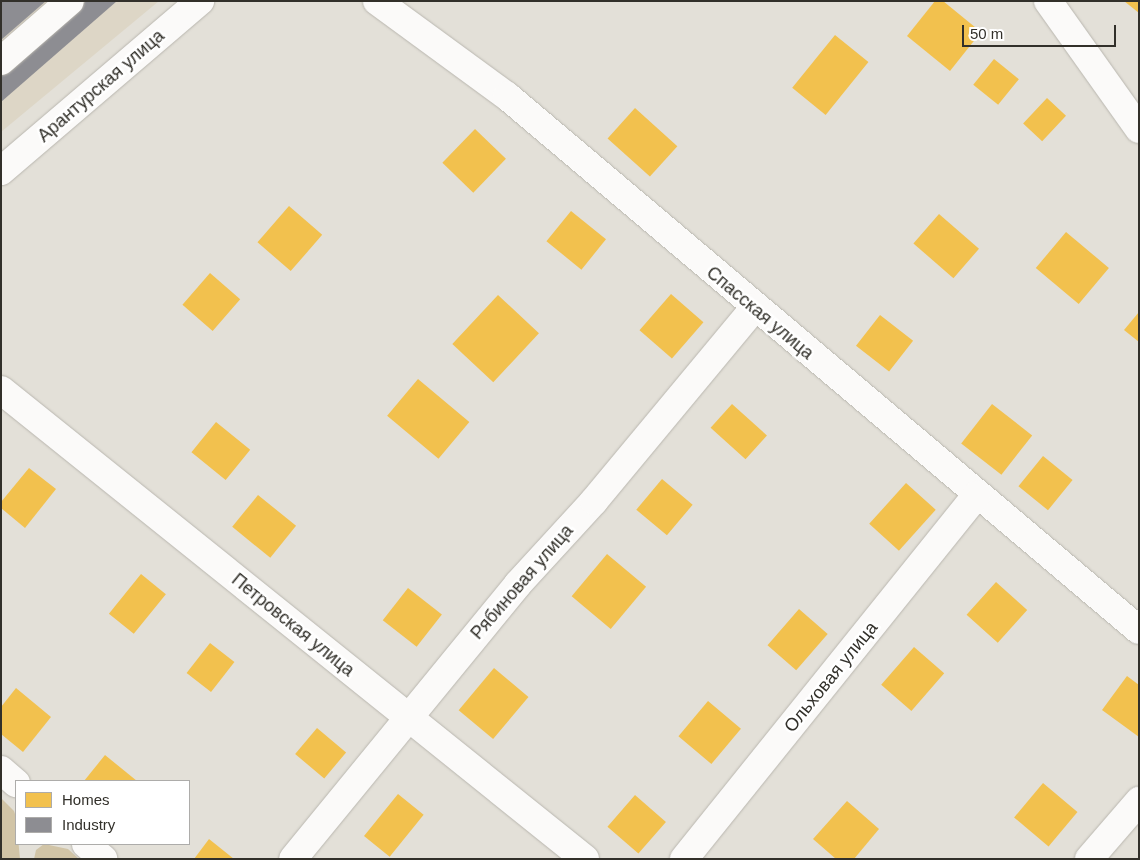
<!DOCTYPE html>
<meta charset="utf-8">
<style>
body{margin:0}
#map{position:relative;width:1140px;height:860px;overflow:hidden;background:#e3e0d8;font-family:Helvetica,sans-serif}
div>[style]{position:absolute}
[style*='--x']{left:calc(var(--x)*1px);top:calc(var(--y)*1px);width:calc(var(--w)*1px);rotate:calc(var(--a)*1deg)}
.built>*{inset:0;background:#ddd6c6}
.green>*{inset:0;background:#d1c4a6}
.homes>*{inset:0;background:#f2c14e;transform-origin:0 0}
.industry>*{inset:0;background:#8d8d92}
.roads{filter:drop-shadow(0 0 1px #b9b6af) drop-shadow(0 0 1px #b9b6af)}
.minor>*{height:28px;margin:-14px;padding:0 14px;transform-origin:14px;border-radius:14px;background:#fbfaf9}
span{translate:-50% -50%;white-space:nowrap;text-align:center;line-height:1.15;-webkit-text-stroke:5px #fff;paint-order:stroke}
.street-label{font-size:18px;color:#32302a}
.frame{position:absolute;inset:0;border:2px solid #32302a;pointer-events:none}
.legend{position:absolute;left:15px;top:780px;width:175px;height:65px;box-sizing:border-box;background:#fff;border:1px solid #adacaa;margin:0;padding:6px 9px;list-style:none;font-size:15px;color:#32302a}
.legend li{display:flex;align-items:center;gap:10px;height:25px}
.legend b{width:25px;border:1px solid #adacaa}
.scale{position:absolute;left:962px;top:25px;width:154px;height:22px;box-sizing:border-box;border:2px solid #32302a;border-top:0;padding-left:6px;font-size:15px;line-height:18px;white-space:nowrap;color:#32302a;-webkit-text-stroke:4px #fff;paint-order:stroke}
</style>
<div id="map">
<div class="built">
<i style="clip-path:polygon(1px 1px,159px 1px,1px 132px)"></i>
</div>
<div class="green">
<i style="clip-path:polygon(1px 798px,14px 811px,16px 817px,20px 859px,1px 859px)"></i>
<i style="clip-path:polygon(44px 844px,68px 849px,79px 859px,34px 859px,36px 850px)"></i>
</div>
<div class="homes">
<i style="clip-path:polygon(935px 1px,943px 1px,981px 32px,950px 71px,907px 36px)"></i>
<i style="clip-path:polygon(1124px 1px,1139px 1px,1139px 13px)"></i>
<i style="left:835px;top:35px;width:43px;height:68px;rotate:39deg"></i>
<i style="left:994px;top:59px;width:32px;height:33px;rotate:39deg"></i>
<i style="left:1047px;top:98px;width:26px;height:35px;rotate:43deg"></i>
<i style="left:635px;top:108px;width:57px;height:41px;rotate:42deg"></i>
<i style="left:475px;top:129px;width:43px;height:47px;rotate:44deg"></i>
<i style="left:289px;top:206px;width:44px;height:48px;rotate:41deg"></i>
<i style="left:571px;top:211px;width:45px;height:39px;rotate:39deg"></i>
<i style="left:939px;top:214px;width:53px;height:39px;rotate:41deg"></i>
<i style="left:1066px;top:232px;width:56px;height:47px;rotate:40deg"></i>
<i style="left:210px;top:273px;width:40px;height:42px;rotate:41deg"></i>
<i style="left:671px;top:294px;width:43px;height:48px;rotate:41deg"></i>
<i style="left:498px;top:295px;width:56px;height:67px;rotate:43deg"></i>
<i style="clip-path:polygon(1139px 312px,1139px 342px,1124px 330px)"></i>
<i style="left:880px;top:315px;width:42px;height:39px;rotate:38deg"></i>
<i style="left:418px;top:379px;width:67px;height:48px;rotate:40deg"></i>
<i style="left:732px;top:404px;width:47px;height:32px;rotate:42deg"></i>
<i style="left:992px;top:404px;width:51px;height:50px;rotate:38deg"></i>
<i style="left:216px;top:422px;width:44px;height:39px;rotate:39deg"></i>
<i style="left:1043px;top:456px;width:38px;height:39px;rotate:39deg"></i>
<i style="clip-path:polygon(29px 468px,56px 489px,25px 528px,1px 508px,1px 502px)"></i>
<i style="left:662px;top:479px;width:40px;height:40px;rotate:40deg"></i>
<i style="left:906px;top:483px;width:40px;height:55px;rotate:42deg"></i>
<i style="left:258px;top:495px;width:49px;height:41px;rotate:39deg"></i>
<i style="left:607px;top:554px;width:51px;height:55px;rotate:40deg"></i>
<i style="left:141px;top:574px;width:32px;height:51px;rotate:39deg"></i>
<i style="left:996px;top:582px;width:42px;height:44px;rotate:42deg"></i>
<i style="left:408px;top:588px;width:43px;height:41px;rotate:38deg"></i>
<i style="left:799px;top:609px;width:38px;height:48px;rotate:41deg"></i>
<i style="left:210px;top:643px;width:31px;height:38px;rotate:38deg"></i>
<i style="left:914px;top:647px;width:40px;height:50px;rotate:41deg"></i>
<i style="left:494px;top:668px;width:45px;height:55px;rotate:40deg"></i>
<i style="clip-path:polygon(1127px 676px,1139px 685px,1139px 737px,1102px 710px)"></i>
<i style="clip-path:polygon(16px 688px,51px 717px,23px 752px,1px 734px,1px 707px)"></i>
<i style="left:708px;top:701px;width:43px;height:46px;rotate:40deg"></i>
<i style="left:317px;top:728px;width:38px;height:34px;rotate:40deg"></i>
<i style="clip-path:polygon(105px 755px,137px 781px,84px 781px)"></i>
<i style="left:1043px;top:783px;width:45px;height:45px;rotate:40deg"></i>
<i style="left:398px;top:794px;width:33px;height:54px;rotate:39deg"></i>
<i style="left:635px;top:795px;width:41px;height:42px;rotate:41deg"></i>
<i style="clip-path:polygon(847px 801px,879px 829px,854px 859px,836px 859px,813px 839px)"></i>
<i style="clip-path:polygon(209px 839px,234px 859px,194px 859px)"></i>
</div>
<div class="industry">
<i style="clip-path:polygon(1px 1px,46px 1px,1px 40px)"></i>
<i style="clip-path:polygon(86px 1px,117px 1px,1px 102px,1px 75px)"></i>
</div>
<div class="roads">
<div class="minor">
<i style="--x:377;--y:1;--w:161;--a:36.2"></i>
<i style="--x:507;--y:96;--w:827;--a:40.2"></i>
<i style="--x:1048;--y:1;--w:157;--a:54.6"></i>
<i style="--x:1;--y:61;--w:91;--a:-41"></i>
<i style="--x:1;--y:171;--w:262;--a:-40.5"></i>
<i style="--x:1;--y:390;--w:749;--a:38.77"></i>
<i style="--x:1;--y:770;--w:20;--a:41"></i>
<i style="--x:86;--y:844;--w:23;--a:41"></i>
<i style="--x:293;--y:859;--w:355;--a:-50.7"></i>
<i style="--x:518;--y:584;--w:113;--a:-47.5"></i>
<i style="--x:594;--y:501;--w:251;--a:-50.3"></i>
<i style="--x:684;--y:859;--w:467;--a:-51.2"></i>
<i style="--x:1089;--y:859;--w:77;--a:-49.2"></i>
</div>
</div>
<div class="street-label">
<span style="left:101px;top:86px;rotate:-41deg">Арантурская улица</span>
<span style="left:760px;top:313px;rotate:40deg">Спасская улица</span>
<span style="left:522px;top:582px;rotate:-49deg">Рябиновая улица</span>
<span style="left:293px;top:625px;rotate:39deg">Петровская улица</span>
<span style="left:831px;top:677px;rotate:-51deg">Ольховая улица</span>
</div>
<div class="frame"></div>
<ul class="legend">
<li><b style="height:14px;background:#f2c14e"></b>Homes</li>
<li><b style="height:14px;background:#8d8d92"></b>Industry</li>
</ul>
<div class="scale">50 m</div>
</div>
